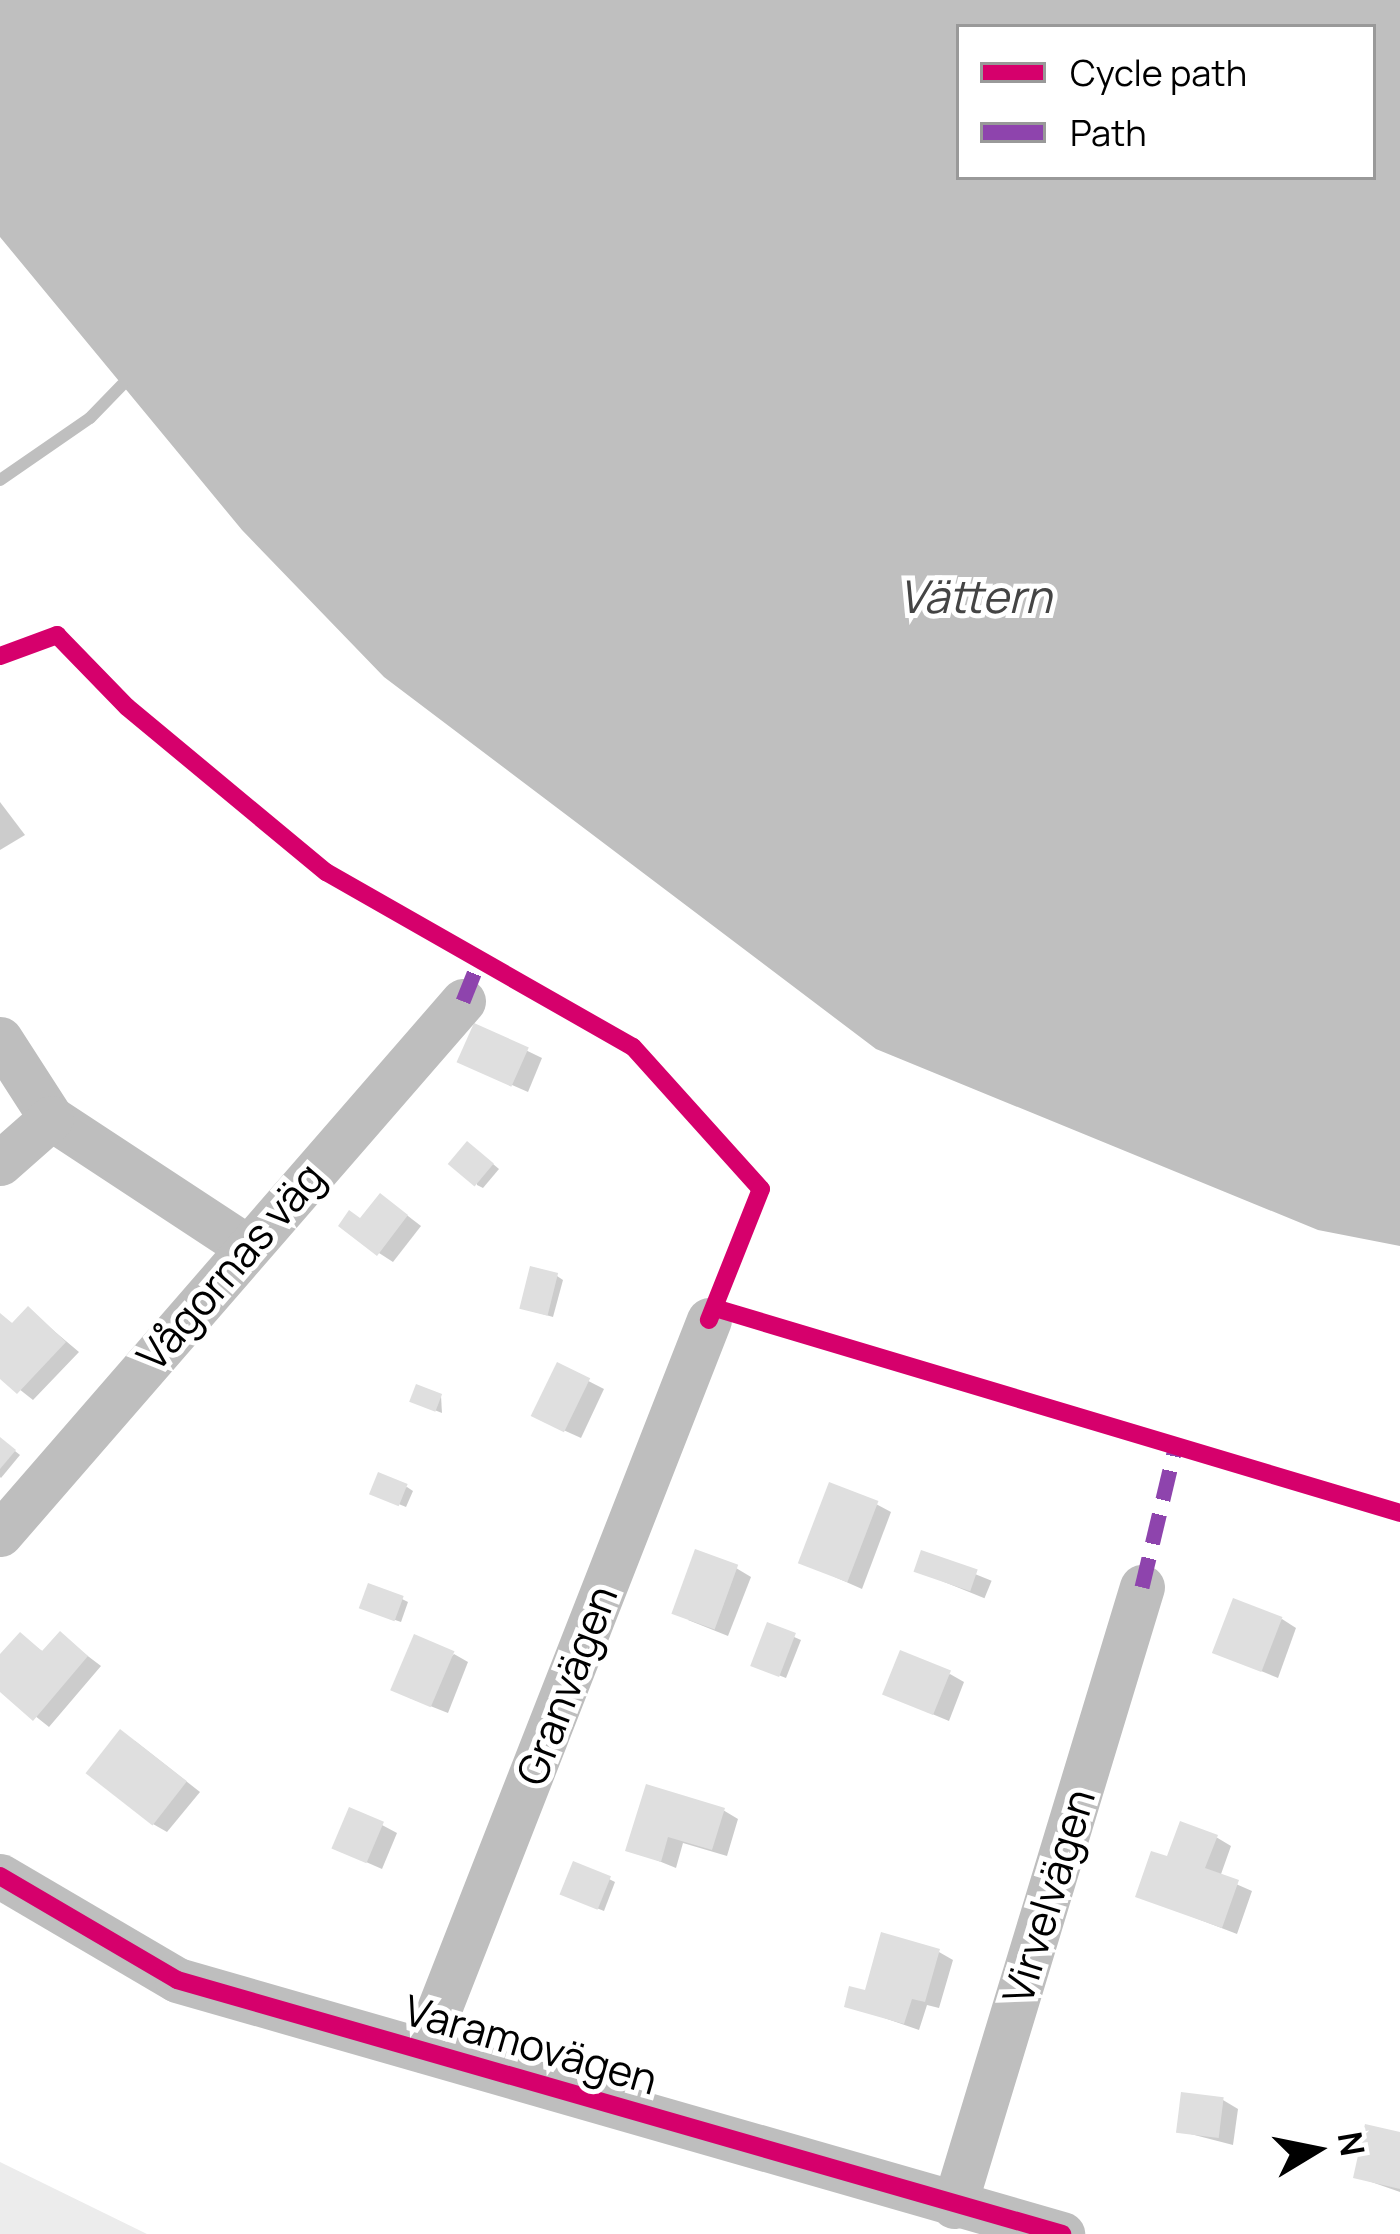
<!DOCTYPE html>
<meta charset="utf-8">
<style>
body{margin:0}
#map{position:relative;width:1400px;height:2234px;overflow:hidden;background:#fff;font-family:Manrope,sans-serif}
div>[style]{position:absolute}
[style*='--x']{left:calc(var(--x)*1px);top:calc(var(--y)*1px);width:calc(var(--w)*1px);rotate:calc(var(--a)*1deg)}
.green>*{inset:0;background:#ececec}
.water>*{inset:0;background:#bfbfbf}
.shadow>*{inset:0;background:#0003;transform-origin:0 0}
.stream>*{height:12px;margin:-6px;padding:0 6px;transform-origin:6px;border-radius:6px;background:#bfbfbf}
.building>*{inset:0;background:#dfdfdf;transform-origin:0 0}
.minor>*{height:45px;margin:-22.5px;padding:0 22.5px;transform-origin:22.5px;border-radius:22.5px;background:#bebebe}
.quiet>*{height:15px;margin-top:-7.5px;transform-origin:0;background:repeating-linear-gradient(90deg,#8e44ad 0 30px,transparent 0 45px)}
.cycleway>*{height:18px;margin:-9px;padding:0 9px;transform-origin:9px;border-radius:9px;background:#d6006c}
span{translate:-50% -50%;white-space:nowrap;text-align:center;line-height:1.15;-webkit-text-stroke:10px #fff;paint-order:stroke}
.street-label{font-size:42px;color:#000}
.water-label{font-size:45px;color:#444;font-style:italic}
.legend{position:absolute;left:956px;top:24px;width:420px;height:156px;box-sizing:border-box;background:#fff;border:3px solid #999;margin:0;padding:15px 21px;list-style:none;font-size:36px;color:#000}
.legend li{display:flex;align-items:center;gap:24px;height:60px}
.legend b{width:60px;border:3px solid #999}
.north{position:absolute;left:1256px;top:2090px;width:120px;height:120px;-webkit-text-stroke:9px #fff;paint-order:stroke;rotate:80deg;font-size:33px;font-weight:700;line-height:48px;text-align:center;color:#000}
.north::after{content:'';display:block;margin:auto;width:42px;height:54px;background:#000;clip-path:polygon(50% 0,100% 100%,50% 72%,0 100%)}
</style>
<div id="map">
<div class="green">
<i style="clip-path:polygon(0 2162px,147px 2234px,0 2234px)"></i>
</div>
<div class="water">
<i style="clip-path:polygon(evenodd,0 0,1400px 0,1400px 1246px,1318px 1230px,876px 1049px,384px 677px,242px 530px,0 237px,0 0,959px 27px,1373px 27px,1373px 177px,959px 177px,959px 27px)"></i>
</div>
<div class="shadow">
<i style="clip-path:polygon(0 802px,25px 835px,0 850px)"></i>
<i style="clip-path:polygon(476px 1026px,542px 1058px,528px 1092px,475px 1069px)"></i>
<i style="clip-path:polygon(474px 1148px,499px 1169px,483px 1188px,477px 1185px)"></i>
<i style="clip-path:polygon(395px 1206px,421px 1226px,393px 1262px,379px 1253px,362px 1221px)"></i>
<i style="clip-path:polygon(557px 1276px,563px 1280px,553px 1317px,528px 1310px)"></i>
<i style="clip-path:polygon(29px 1310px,79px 1352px,33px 1400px,0 1374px,0 1316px,15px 1325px)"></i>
<i style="clip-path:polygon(559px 1366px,604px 1389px,581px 1438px,550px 1424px)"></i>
<i style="clip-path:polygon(441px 1396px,442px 1413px,419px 1404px)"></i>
<i style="clip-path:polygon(0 1439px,20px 1455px,1px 1478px,0 1477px)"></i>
<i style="clip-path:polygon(407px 1487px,413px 1491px,406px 1507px,379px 1496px)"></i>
<i style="clip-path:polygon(876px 1504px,891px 1512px,862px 1589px,801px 1562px)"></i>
<i style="left:923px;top:1553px;width:74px;height:19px;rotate:22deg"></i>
<i style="clip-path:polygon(736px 1568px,751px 1577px,728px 1636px,688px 1620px)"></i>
<i style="clip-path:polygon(402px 1599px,408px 1602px,401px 1622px,369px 1611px)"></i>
<i style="clip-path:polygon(1282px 1619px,1296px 1628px,1278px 1678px,1215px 1652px)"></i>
<i style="clip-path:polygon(769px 1626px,801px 1640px,786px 1678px,760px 1668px)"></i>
<i style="clip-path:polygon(60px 1635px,101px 1666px,49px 1727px,0 1688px,0 1659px,20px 1636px,45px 1653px)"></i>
<i style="clip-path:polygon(454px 1654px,468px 1662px,448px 1713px,410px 1698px)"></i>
<i style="clip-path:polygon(950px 1674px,964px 1682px,949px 1721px,901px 1701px)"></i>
<i style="clip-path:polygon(135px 1741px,200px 1792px,167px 1832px,153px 1824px)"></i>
<i style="clip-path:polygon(723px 1810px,738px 1819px,727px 1856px,683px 1843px,676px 1868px,629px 1849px)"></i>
<i style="clip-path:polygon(382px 1825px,397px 1833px,382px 1869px,350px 1855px)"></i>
<i style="clip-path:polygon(1216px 1837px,1231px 1846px,1220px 1877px,1252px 1891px,1237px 1934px,1138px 1896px,1169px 1860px)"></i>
<i style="clip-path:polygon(609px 1879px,615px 1882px,604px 1911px,569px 1897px)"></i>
<i style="clip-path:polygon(939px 1952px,953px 1960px,939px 2008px,927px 2005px,919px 2030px,847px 2005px)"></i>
<i style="clip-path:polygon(1223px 2100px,1238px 2109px,1233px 2145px,1179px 2131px)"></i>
<i style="clip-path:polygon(1400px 2135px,1400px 2192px,1357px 2177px)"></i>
</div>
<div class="stream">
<i style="--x:0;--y:480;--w:109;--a:-34.6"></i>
<i style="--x:90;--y:418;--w:46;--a:-45.9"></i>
</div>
<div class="building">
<i style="left:474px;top:1023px;width:60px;height:43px;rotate:24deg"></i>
<i style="left:467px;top:1141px;width:35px;height:30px;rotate:40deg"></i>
<i style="clip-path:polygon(380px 1193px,408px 1215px,377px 1256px,338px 1226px,349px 1210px,360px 1218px)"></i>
<i style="left:530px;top:1266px;width:29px;height:44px;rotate:14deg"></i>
<i style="clip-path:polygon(28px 1306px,66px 1342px,17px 1394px,0 1379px,0 1313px,12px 1323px)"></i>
<i style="left:557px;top:1362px;width:37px;height:60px;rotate:26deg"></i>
<i style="left:416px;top:1384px;width:28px;height:19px;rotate:21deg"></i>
<i style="clip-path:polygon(0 1437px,16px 1450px,0 1469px)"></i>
<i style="left:378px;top:1472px;width:32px;height:24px;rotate:22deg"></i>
<i style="left:829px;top:1482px;width:53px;height:87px;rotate:21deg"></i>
<i style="left:695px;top:1549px;width:46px;height:69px;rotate:20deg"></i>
<i style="left:921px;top:1550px;width:60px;height:23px;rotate:19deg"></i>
<i style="left:368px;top:1583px;width:38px;height:27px;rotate:20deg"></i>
<i style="left:1233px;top:1598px;width:53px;height:59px;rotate:21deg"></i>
<i style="left:767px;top:1622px;width:31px;height:47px;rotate:21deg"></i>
<i style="clip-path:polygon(60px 1631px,88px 1656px,33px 1721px,0 1692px,0 1654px,20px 1632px,42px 1651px)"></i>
<i style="left:414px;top:1634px;width:44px;height:61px;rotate:23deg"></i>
<i style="left:900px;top:1650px;width:55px;height:48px;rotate:22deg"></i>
<i style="left:120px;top:1729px;width:85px;height:56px;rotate:38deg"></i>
<i style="clip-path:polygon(646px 1784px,725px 1808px,712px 1850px,668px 1837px,661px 1862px,625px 1851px)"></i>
<i style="left:349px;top:1807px;width:38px;height:45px;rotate:23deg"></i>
<i style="clip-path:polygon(1180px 1821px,1218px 1835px,1205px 1868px,1239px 1880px,1222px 1928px,1135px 1897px,1151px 1851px,1167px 1856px)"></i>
<i style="left:573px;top:1861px;width:41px;height:36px;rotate:22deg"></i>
<i style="clip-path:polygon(881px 1932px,940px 1949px,925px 2002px,912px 1999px,904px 2024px,844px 2007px,849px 1986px,865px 1990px)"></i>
<i style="left:1181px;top:2092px;width:43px;height:41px;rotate:7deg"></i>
<i style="clip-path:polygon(1365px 2124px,1400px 2132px,1400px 2189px,1353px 2178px)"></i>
</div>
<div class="minor">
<i style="--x:0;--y:1039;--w:94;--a:57.2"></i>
<i style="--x:51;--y:1118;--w:231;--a:33.3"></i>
<i style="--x:0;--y:1163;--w:68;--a:-41.4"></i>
<i style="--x:0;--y:1534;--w:706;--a:-49.02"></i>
<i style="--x:0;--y:1876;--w:205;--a:30.4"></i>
<i style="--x:177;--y:1980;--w:921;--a:16.01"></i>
<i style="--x:423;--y:2050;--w:784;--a:-68.61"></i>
<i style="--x:954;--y:2206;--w:647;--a:-73.11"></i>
</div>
<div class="quiet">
<i style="--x:463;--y:1001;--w:43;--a:-68.2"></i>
<i style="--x:1142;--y:1587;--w:142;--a:-76.6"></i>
</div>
<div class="cycleway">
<i style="--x:0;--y:656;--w:61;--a:-20.2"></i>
<i style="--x:57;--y:635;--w:100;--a:45.8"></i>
<i style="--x:127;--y:707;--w:259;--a:39.7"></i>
<i style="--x:326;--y:872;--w:353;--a:29.7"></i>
<i style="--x:633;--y:1047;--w:191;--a:48"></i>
<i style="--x:761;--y:1189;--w:141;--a:111.7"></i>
<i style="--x:715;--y:1308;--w:715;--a:16.66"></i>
<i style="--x:0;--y:1876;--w:205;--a:30.4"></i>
<i style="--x:177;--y:1980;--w:921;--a:16.01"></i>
</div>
<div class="street-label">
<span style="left:230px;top:1266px;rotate:-49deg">Vågornas väg</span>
<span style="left:566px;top:1685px;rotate:-69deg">Granvägen</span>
<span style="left:1048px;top:1896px;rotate:-73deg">Virvelvägen</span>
<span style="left:531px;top:2044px;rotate:16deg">Varamovägen</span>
</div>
<div class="water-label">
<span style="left:975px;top:597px">Vättern</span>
</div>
<ul class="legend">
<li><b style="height:15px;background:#d6006c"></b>Cycle path</li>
<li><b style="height:15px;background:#8e44ad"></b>Path</li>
</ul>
<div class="north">N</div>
</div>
